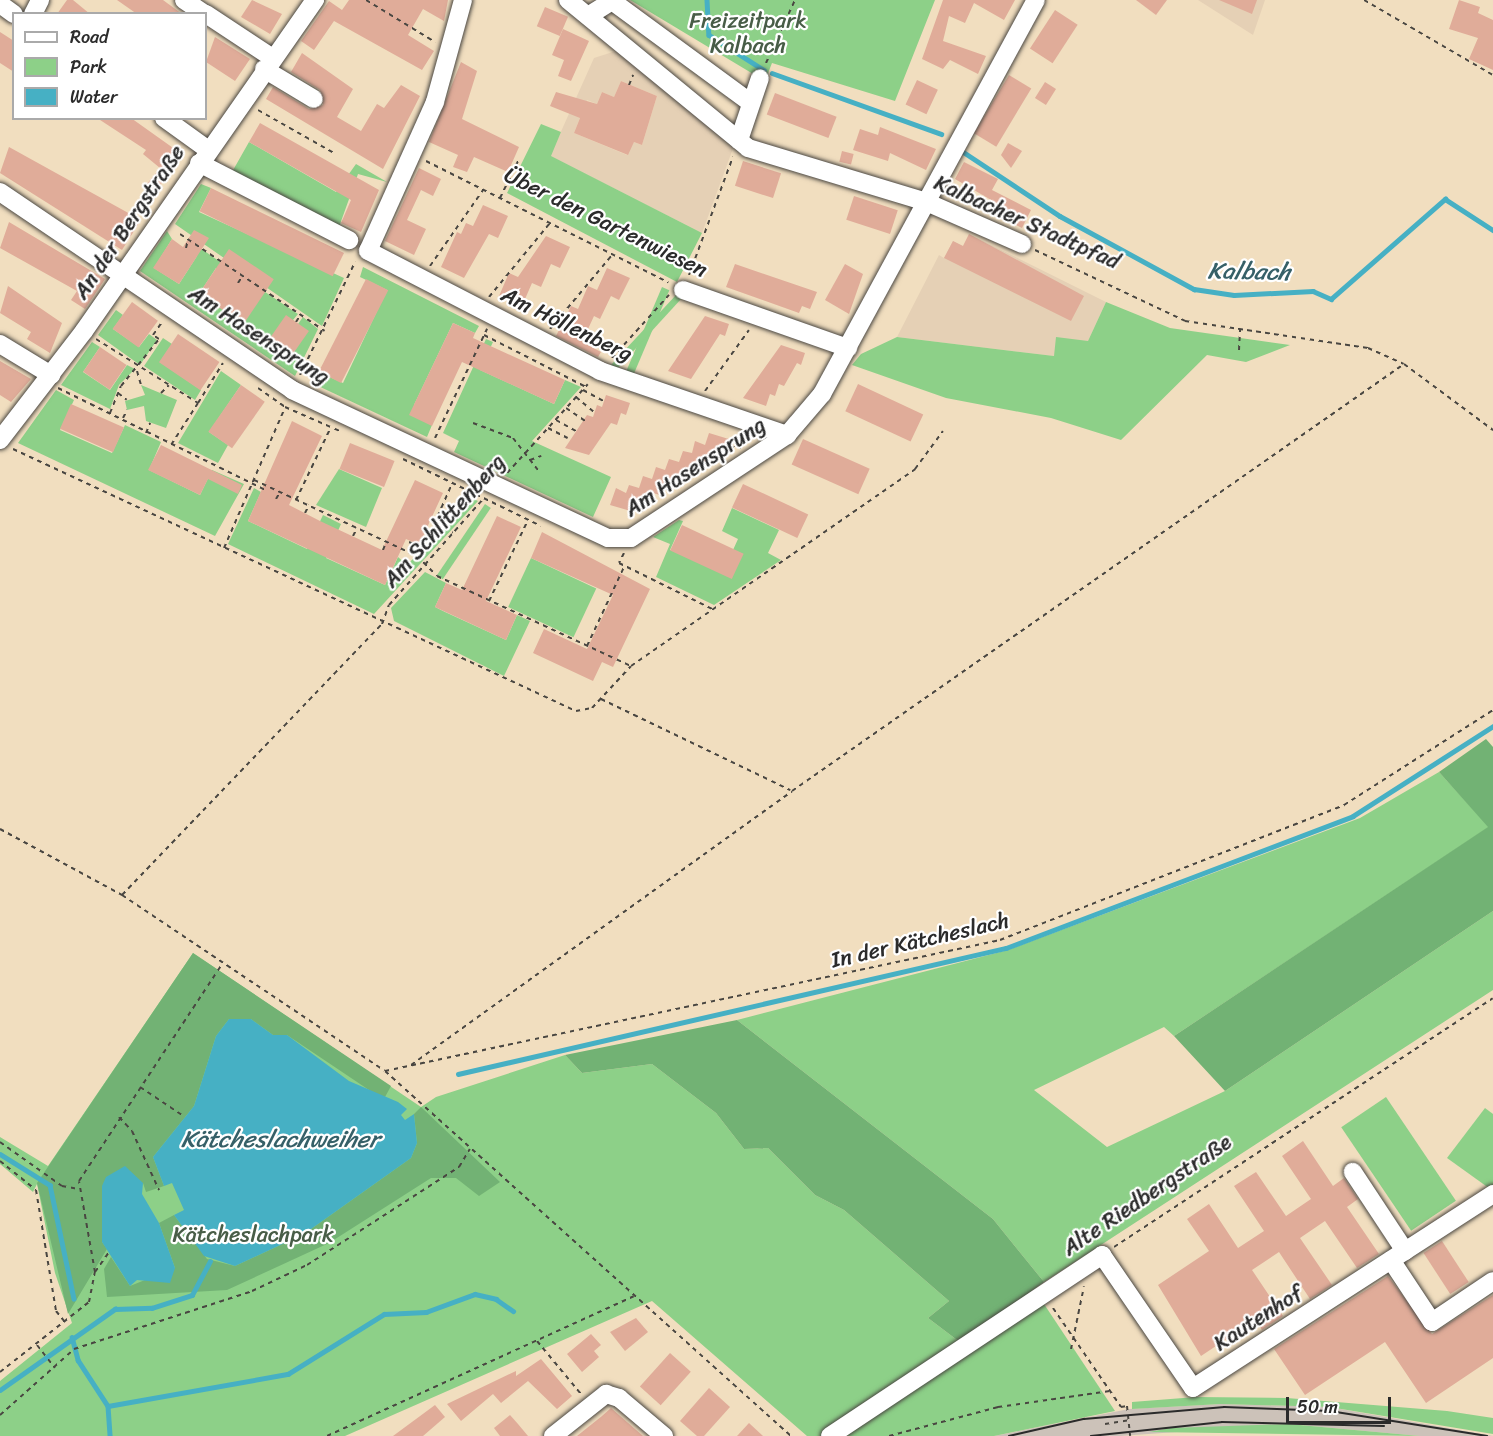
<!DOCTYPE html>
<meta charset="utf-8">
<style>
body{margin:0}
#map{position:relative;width:1493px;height:1436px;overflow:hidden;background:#f1debf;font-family:Sriracha,sans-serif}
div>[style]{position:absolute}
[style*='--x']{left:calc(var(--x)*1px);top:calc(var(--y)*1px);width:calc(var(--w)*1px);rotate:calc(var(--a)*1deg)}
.built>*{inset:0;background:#e5d0b5}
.industrial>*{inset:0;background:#ccc2b9}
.green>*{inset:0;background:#8dd088;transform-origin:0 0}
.forest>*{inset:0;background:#72b274}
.water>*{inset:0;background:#46b0c4}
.stream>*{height:4.5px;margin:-2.25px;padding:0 2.25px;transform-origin:2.25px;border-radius:2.25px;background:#46b0c4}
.building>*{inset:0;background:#e0ac99;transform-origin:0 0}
.path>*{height:2px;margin-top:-1px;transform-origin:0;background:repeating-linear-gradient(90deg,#494641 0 4.5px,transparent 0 9px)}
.roads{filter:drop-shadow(0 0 2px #494641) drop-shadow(0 0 2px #494641)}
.minor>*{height:18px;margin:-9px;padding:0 9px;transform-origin:9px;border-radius:9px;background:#fff}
.tram>*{height:1.5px;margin:-0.75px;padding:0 0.75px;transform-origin:0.75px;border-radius:0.75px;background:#2b2b2b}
span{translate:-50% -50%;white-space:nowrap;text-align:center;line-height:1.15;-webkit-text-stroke:4.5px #fff;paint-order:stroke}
.park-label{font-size:22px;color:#485d47}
.street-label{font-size:22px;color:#2b2b2b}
.water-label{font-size:24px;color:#366068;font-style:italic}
.legend{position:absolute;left:12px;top:12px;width:195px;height:108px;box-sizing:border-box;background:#fff;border:2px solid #aaa;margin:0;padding:8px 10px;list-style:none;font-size:18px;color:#2b2b2b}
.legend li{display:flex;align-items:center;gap:12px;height:30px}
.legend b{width:30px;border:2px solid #aaa}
.scale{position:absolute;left:1286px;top:1397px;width:105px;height:27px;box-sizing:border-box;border:3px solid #2b2b2b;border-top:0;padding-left:8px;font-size:18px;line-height:21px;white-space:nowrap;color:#2b2b2b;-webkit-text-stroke:4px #fff;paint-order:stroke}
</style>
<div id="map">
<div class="built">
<i style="clip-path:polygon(1198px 0,1265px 0,1253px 35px)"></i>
<i style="clip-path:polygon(evenodd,619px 50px,735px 143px,702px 233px,550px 156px,594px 58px,619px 50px,621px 81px,657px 96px,642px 145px,634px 142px,627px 155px,574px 133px,587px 100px,597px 104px,602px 92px,614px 97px,621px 81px)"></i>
<i style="clip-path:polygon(969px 234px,1106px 302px,1088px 341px,1054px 356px,897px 337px,939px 255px,944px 258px,953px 241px,963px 246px)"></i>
</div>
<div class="industrial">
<i style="clip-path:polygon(1221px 1404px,1329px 1407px,1493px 1436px,1420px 1436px,1289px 1424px,1120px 1436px,994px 1436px,1129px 1409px)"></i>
</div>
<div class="green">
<i style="clip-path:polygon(630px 0,935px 0,895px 101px,772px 63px,765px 81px)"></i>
<i style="clip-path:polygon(541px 124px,561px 132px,551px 156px,702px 233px,677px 282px,507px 193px)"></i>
<i style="clip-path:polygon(249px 142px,336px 192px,356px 164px,387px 182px,358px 174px,339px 227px,232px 172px)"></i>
<i style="clip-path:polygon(201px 184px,211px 188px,199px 212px,344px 278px,322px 326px,175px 224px)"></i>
<i style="clip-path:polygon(167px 231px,172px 239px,154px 268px,179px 284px,197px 256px,193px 243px,239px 275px,235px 281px,216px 268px,199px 294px,246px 279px,298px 314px,293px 320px,298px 324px,303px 317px,318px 329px,295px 376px,140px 271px)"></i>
<i style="clip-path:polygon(363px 267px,479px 326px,475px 333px,453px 323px,414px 405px,432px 425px,427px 437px,316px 385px,321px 373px,343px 383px,387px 290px,360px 277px)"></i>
<i style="left:662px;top:287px;width:8px;height:100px;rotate:23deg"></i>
<i style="clip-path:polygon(676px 295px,682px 298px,617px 369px,610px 366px)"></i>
<i style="clip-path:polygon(1106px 302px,1170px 328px,1290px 345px,1246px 362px,1207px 355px,1121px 440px,1051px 418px,946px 398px,852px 365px,861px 354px,897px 337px,1054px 356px,1056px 337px,1088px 341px)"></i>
<i style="clip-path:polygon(116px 310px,123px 315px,113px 329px,139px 347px,149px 334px,157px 340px,140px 365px,98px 335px)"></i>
<i style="clip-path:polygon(163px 338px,172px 344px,160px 362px,201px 390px,195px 400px,144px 366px)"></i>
<i style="clip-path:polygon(486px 339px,493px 342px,480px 370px,554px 404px,565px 380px,581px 387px,532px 441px,611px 477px,593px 517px,454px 452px,459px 441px,443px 433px)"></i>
<i style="clip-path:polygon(92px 342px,100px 347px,83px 372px,110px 390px,127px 365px,135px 369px,119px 385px,110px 409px,61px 385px)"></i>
<i style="clip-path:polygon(221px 371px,241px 385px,209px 432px,228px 445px,218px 463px,178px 443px)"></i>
<i style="clip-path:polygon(141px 385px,177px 400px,166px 428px,146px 421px,144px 406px,127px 410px,125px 401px,145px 395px)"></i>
<i style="clip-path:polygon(56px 390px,74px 400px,60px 430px,112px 453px,125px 425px,161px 442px,149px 470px,200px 495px,212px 470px,244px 484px,215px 536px,18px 443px)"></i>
<i style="clip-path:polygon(339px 469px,382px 488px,366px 527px,316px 505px)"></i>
<i style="clip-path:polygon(254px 488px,261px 492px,248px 521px,307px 549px,323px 515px,341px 524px,326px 558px,385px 585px,398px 557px,407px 565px,472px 498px,478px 501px,374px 614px,228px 544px)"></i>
<i style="left:485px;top:504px;width:7px;height:86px;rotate:34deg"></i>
<i style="clip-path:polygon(732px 508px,779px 530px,768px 553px,781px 560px,714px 605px,656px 577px,670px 544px,653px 537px,679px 520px,683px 521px,670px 550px,733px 550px,738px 539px,722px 531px)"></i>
<i style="left:531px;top:558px;width:72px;height:54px;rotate:25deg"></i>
<i style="clip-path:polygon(425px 572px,446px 583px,435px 607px,445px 612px,506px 640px,517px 615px,530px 621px,504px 676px,394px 621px,391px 608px)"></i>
<i style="clip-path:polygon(1439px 772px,1489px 827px,1174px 1036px,1164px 1027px,1034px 1090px,1107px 1147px,1225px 1091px,1493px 911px,1493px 990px,1044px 1282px,993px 1219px,737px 1020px,1008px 950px,1360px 818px)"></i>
<i style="clip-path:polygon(193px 953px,421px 1107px,436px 1097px,565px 1055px,582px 1073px,652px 1064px,716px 1113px,744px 1149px,768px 1148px,815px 1195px,844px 1210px,949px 1301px,928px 1318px,961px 1343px,822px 1436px,807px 1436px,652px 1301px,345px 1436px,0 1436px,0 1381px,72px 1323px,55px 1273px,37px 1184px,33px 1192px,0 1164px,0 1137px,48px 1166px)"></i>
<i style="left:1386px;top:1097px;width:125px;height:54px;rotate:56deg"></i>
<i style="clip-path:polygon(1485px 1108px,1493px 1114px,1493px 1191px,1447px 1158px)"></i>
<i style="clip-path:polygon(1042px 1301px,1115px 1411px,994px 1436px,845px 1436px)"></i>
<i style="clip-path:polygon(1196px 1397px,1287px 1398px,1447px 1411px,1493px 1418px,1493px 1434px,1329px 1407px,1221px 1404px,1132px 1409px,1132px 1402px)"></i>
<i style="clip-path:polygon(1289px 1424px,1420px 1436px,1149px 1432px,1171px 1428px)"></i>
</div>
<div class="forest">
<i style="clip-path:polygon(1486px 739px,1493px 747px,1493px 911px,1225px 1091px,1174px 1036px,1488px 827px,1439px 772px)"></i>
<i style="clip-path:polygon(193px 953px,391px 1086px,385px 1097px,372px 1092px,287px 1035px,273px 1035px,251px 1019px,229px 1019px,216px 1036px,194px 1106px,153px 1157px,164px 1186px,146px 1192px,143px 1183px,102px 1242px,107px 1249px,68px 1314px,37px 1183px)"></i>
<i style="clip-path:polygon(737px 1020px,993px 1219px,1044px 1282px,961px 1343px,928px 1318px,949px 1301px,844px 1210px,815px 1195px,768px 1148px,744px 1149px,716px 1113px,652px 1064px,582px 1073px,565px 1055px)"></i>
<i style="clip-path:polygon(421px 1107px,500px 1182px,479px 1196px,456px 1178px,431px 1178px,329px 1243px,227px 1290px,107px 1297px,104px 1269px,111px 1257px,130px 1286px,175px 1268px,159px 1223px,174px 1215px,207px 1259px,235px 1266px,304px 1234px,411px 1158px,417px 1143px,414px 1114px)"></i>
</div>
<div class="water">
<i style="clip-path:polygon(229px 1019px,251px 1019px,273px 1035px,287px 1035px,349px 1081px,398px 1102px,407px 1109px,401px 1115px,405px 1120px,414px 1114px,417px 1143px,411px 1158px,304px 1234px,235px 1266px,204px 1256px,174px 1215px,184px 1210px,172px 1183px,164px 1186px,153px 1157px,194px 1106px,216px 1036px)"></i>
<i style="clip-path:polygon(125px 1166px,143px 1183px,142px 1194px,159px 1223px,175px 1268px,170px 1283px,137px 1280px,130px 1286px,102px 1242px,102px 1186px,106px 1177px)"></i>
</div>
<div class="stream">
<i style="--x:707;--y:0;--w:35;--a:87"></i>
<i style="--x:709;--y:35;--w:65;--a:32.5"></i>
<i style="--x:772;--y:73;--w:180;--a:19.8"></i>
<i style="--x:959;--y:149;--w:121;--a:33.6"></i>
<i style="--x:1060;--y:216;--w:153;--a:28.6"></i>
<i style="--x:1194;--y:289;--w:40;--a:8.5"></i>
<i style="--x:1234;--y:295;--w:79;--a:-2.9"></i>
<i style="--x:1313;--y:291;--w:20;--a:24"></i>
<i style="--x:1331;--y:299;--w:152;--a:-41.3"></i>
<i style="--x:1445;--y:199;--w:57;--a:32.9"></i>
<i style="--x:458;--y:1074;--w:562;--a:-12.95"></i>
<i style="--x:1006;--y:948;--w:371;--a:-20.8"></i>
<i style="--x:1353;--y:816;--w:166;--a:-32.7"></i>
<i style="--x:0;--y:1154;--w:59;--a:31.8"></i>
<i style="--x:50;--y:1185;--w:116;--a:78.1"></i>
<i style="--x:72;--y:1337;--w:24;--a:75"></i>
<i style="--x:78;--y:1360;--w:55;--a:56.9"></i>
<i style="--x:108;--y:1406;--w:30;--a:86"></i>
<i style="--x:0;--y:1390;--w:141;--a:-35.2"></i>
<i style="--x:115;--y:1309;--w:37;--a:-2"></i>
<i style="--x:152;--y:1308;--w:42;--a:-18"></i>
<i style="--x:192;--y:1295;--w:38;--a:-62"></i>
<i style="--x:108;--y:1406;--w:183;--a:-10.1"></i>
<i style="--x:288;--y:1374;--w:113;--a:-32"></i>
<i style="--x:384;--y:1314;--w:42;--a:-2.7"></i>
<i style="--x:426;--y:1312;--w:52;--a:-20.2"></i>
<i style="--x:475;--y:1294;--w:22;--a:13"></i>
<i style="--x:496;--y:1299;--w:21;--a:35"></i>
</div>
<div class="building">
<i style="clip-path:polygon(67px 0,73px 0,90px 14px,57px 14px)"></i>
<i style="clip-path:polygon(117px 0,163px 0,182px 14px,137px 14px)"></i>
<i style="clip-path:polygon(252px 0,282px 14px,270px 34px,241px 17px)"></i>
<i style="clip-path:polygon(349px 0,448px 0,444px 21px,423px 9px,408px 35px,434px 51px,422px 70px,334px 21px,314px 50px,301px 41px,329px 1px,342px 10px)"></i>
<i style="clip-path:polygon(943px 0,1015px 0,1004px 20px,974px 3px,965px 23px,949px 16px,943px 41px,986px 56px,978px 74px,950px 60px,943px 69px,922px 59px)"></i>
<i style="clip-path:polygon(1136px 0,1167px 0,1156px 15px)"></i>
<i style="clip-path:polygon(1219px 0,1257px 0,1252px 14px)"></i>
<i style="clip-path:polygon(1459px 0,1480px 7px,1478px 13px,1493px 20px,1493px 70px,1469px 59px,1478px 38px,1449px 29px)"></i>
<i style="left:545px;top:7px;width:25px;height:21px;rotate:23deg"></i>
<i style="left:1055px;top:10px;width:27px;height:46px;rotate:33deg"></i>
<i style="clip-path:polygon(563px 29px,589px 41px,571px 81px,558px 76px,564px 60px,552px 55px)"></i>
<i style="clip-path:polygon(0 32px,14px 41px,14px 72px,0 63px)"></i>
<i style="clip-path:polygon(215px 37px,250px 59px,235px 81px,206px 62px)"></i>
<i style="clip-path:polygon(302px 53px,353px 89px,337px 117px,361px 131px,377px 104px,384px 108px,401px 85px,420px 96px,383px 169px,266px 99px,273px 87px,309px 109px,323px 105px,320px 90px,291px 72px)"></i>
<i style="clip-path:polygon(461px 62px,477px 71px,462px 119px,519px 147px,508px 172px,474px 157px,467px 172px,453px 167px,458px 155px,429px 142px)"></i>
<i style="left:1009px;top:75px;width:26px;height:68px;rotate:31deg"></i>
<i style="left:917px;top:80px;width:23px;height:27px;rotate:25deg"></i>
<i style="clip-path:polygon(621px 81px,657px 96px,642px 145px,634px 142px,628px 155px,574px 133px,580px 118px,550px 106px,556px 92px,597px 104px,602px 92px,614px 97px)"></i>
<i style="left:1045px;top:82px;width:13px;height:19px;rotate:32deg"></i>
<i style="left:775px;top:93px;width:66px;height:23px;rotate:21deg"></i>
<i style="clip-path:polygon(97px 118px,131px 118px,183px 155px,155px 192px,146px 185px,160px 168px,143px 154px,146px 150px)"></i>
<i style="clip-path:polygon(260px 123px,379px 190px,361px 232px,341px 223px,351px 200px,249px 142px)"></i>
<i style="clip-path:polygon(880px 127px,936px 149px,926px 170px,890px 153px,888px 161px,853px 150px,860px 129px,878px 135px)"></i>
<i style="clip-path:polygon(1008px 143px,1022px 151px,1011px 168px,1001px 155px)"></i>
<i style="clip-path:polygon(9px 147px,141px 220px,122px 250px,0 173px)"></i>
<i style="left:842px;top:151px;width:12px;height:11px;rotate:14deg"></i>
<i style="left:743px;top:161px;width:40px;height:26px;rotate:18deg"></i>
<i style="clip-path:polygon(964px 162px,998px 179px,992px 190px,1031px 210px,1022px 228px,1000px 217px,1005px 208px,955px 179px)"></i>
<i style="clip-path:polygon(419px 168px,441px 179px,433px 196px,421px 190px,407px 220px,426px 229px,414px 255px,385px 241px)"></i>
<i style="left:211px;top:188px;width:148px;height:26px;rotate:26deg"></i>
<i style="left:854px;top:196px;width:46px;height:25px;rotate:18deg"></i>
<i style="clip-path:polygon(483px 205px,508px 216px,498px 238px,489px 234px,464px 278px,441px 267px,457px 232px,461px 234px,466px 223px,473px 226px)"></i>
<i style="clip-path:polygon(9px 222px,105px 279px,85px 309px,71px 300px,77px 291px,0 248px)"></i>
<i style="clip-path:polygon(194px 230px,209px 238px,179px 284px,153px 268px,172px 239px,183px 247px)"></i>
<i style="clip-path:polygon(969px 234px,1084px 296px,1071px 321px,944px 258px,953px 241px,963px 246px)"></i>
<i style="clip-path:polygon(546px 236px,570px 247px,560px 268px,551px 264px,541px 287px,532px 283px,522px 306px,499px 296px,509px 273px,518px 277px)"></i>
<i style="left:229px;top:249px;width:54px;height:54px;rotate:34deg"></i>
<i style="clip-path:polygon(735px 264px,817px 292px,810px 309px,802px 306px,799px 313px,726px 287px)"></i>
<i style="clip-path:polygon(845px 264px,863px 274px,849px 314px,825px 300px)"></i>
<i style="clip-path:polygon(607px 268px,630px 278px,619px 300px,611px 296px,600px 319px,594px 316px,582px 342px,601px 352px,598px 357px,556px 336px,571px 306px,578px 309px,588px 286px,597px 290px)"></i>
<i style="left:366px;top:279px;width:25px;height:104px;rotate:27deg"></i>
<i style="clip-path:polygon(8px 286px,62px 323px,50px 353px,27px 339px,31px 332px,0 313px)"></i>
<i style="left:132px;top:302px;width:32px;height:33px;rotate:36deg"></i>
<i style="left:286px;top:315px;width:28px;height:32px;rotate:35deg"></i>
<i style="clip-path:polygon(705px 316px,729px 324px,725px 336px,720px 334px,691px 379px,668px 371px)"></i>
<i style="clip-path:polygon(453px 323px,475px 333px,473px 338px,565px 380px,554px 404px,462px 362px,432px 426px,409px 415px)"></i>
<i style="left:178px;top:334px;width:50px;height:34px;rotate:34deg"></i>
<i style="clip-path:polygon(781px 345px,805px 353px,801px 365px,797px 363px,784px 386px,779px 384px,775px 396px,770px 394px,766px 406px,743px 398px)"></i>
<i style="left:100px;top:347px;width:32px;height:30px;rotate:34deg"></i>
<i style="clip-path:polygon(0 361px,31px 379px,11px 402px,0 395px)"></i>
<i style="left:858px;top:384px;width:72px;height:30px;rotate:25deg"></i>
<i style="left:241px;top:385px;width:29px;height:57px;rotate:35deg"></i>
<i style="clip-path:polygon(606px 395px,630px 403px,626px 415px,621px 413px,617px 425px,611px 423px,589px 455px,565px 448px,587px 415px,593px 417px,597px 405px,602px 407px)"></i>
<i style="left:71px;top:404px;width:58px;height:27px;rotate:24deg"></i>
<i style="clip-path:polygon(292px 421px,322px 436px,289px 505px,320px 521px,382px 550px,415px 480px,443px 493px,419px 545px,406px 539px,385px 585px,248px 521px)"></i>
<i style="clip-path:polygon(709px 433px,732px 440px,728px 453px,719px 449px,703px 470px,693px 466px,689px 478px,679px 475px,675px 487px,667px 484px,663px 496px,653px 493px,649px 504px,638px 501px,634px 512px,610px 505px,616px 488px,626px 493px,629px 485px,639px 488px,643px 476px,652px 479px,656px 467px,665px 470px,669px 459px,679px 462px,683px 451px,692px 453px,695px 441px,705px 445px)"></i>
<i style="left:803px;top:439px;width:73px;height:28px;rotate:24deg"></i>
<i style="left:350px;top:443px;width:48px;height:28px;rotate:22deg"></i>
<i style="clip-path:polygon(161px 445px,242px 485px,238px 494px,208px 479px,200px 495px,148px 470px)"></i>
<i style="left:743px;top:484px;width:72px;height:26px;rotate:25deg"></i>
<i style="clip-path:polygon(497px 516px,521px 527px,486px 601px,517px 615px,506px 640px,435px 607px,446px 583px,462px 590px)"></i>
<i style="left:682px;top:525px;width:68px;height:28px;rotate:25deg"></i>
<i style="clip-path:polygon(542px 532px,650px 589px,613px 667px,602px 662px,593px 681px,533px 653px,544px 629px,587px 649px,613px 595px,531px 558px)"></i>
<i style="clip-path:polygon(1303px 1141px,1333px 1186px,1344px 1178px,1358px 1199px,1347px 1207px,1379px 1254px,1357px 1268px,1325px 1221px,1300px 1238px,1332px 1285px,1310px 1299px,1279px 1252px,1252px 1270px,1283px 1316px,1262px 1330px,1255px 1320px,1201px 1356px,1158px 1285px,1209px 1251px,1187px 1219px,1209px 1204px,1238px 1248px,1264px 1231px,1234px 1186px,1256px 1172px,1286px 1216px,1311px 1199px,1282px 1156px)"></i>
<i style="left:1442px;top:1241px;width:49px;height:22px;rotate:57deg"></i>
<i style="clip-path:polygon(1388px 1276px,1432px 1334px,1493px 1295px,1493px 1358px,1426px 1403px,1385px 1342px,1305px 1395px,1274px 1349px)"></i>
<i style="clip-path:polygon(636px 1318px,648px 1332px,625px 1351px,610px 1332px)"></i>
<i style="clip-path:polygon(591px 1334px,601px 1345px,594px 1351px,599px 1357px,582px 1372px,567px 1354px)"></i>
<i style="left:670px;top:1353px;width:28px;height:45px;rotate:42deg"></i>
<i style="clip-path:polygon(541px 1359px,572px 1396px,557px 1409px,528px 1381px,501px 1403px,493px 1394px,461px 1421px,447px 1404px,516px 1371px,516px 1376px)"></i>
<i style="clip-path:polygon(709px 1388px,730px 1407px,704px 1436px,697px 1436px,680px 1421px)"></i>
<i style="clip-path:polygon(435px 1405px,445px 1417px,423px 1436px,393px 1436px)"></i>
<i style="clip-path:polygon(611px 1408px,643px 1436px,577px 1436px,602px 1416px)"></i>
<i style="clip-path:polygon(510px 1415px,518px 1424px,528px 1436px,500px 1436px,494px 1428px)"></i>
<i style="clip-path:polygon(749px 1423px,763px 1436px,737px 1436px)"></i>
</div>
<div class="path">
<i style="--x:366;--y:0;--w:81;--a:31.3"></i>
<i style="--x:1364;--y:0;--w:149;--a:30.2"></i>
<i style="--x:766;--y:63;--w:69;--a:-65.3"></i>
<i style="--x:629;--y:85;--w:11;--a:-68"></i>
<i style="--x:258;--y:110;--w:87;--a:29.5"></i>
<i style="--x:426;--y:161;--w:271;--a:26.6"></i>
<i style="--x:500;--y:198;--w:43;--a:-64"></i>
<i style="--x:180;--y:234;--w:174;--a:33.8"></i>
<i style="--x:186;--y:248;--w:9;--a:-77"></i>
<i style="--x:1035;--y:250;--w:166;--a:25.3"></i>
<i style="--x:1185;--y:321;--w:185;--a:8.4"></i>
<i style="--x:1368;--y:348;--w:39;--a:24"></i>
<i style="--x:1404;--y:364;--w:111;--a:36.6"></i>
<i style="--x:430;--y:266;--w:93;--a:-55.1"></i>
<i style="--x:689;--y:275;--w:126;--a:-69.6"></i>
<i style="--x:238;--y:283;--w:9;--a:-58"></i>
<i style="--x:489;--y:297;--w:96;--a:-50.5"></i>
<i style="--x:296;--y:322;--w:9;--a:-58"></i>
<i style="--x:550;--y:329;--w:97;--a:-50"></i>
<i style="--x:484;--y:335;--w:114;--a:27"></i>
<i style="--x:96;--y:339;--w:120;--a:32.1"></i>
<i style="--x:198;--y:403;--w:50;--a:122.7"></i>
<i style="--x:1239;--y:350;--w:21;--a:-87"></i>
<i style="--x:612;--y:358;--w:85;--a:-47.9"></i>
<i style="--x:137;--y:371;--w:15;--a:74"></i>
<i style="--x:300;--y:375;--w:126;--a:-64"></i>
<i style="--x:58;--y:388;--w:233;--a:26.2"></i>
<i style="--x:258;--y:388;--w:33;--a:35"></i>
<i style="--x:285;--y:407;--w:62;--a:23.7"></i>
<i style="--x:583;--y:390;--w:24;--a:28"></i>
<i style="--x:705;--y:391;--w:75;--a:-54.2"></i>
<i style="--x:118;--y:393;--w:11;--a:38"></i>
<i style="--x:161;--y:393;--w:11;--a:-45"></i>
<i style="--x:576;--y:397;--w:25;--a:40"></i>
<i style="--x:198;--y:403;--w:47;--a:-58"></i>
<i style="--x:566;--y:408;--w:23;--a:34"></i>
<i style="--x:110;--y:413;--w:29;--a:-68"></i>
<i style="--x:121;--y:386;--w:60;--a:-51"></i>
<i style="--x:159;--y:339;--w:7;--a:-146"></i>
<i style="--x:153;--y:335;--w:16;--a:-55"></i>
<i style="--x:123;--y:418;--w:9;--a:-63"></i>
<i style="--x:556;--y:420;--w:23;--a:29"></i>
<i style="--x:473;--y:423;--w:43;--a:20.6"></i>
<i style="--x:513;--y:438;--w:41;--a:52"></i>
<i style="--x:548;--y:428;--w:22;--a:27"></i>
<i style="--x:146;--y:433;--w:11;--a:-68"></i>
<i style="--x:435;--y:438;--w:121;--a:-64.5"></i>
<i style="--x:730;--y:447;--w:11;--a:5"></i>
<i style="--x:13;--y:449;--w:621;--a:24.96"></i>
<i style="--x:576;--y:711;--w:16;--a:-11"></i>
<i style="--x:592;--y:708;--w:57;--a:-47.1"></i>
<i style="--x:631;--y:666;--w:346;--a:-34.7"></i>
<i style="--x:915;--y:469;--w:47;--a:-53.6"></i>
<i style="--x:403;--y:459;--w:153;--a:25.9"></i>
<i style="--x:530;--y:460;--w:12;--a:-20"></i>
<i style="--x:691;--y:471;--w:9;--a:13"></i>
<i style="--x:507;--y:473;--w:120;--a:-47.7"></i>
<i style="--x:254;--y:480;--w:180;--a:25"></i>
<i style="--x:417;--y:556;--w:28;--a:45"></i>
<i style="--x:437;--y:576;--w:214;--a:24.9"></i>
<i style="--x:665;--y:488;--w:9;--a:27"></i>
<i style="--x:276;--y:499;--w:8;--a:-60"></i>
<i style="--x:296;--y:500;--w:79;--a:-64.4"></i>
<i style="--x:636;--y:505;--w:9;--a:41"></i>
<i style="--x:305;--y:513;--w:9;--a:-63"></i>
<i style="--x:437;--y:522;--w:19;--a:35"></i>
<i style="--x:353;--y:536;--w:9;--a:-63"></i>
<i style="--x:409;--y:542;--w:16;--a:27"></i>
<i style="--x:423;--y:549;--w:69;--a:-66"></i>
<i style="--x:224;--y:548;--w:153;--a:-66.5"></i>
<i style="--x:383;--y:550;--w:9;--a:-69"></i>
<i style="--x:624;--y:553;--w:11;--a:117"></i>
<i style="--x:619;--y:563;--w:106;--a:26.3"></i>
<i style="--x:489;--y:601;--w:88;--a:-64.3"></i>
<i style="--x:587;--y:646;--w:89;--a:-64.9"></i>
<i style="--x:601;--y:699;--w:210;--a:25.7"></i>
<i style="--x:0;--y:829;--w:139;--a:28.4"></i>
<i style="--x:122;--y:895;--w:316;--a:33.8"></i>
<i style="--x:385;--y:1071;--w:546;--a:41.96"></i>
<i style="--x:122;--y:895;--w:376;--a:-46.2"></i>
<i style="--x:382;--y:624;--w:20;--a:-70"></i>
<i style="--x:389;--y:605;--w:144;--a:-48.4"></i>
<i style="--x:411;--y:1065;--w:469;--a:-35.7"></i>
<i style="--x:792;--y:791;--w:746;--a:-34.9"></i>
<i style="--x:385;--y:1071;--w:629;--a:-12.02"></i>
<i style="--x:1000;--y:940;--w:370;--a:-21.4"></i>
<i style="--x:1344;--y:805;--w:177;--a:-32.5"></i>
<i style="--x:140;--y:1087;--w:50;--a:33.7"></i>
<i style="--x:119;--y:1117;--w:19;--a:47"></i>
<i style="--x:132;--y:1131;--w:65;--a:65.4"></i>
<i style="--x:0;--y:1142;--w:76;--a:35.4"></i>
<i style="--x:62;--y:1186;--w:17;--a:10"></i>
<i style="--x:0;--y:1161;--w:46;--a:38.9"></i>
<i style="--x:36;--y:1190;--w:123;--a:80.6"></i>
<i style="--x:56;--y:1311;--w:14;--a:51"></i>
<i style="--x:1114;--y:1247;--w:453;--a:-33.3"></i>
<i style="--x:95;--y:1272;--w:24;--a:-55"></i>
<i style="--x:1053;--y:1308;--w:120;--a:55.5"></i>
<i style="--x:1121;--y:1407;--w:6;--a:-9"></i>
<i style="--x:1127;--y:1406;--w:30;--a:84"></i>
<i style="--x:537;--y:1341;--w:69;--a:50.3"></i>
<i style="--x:37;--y:1345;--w:29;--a:52"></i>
<i style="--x:1071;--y:1349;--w:64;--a:-78.3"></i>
<i style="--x:0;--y:1372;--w:113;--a:-38.2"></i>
<i style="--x:89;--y:1302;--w:31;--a:-79"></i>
<i style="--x:95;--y:1272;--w:92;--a:-100"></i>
<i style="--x:79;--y:1181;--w:260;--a:-56.6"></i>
<i style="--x:0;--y:1415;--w:99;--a:-41.7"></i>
<i style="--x:74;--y:1349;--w:187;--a:-18"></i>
<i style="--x:252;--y:1291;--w:61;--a:-25.3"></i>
<i style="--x:307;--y:1265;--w:181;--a:-32.8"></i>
<i style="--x:459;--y:1167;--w:21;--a:-59"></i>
<i style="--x:1105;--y:1424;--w:24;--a:-9"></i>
<i style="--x:327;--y:1436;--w:337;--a:-24.5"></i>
<i style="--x:889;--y:1436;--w:113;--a:-14.9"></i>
<i style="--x:998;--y:1407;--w:113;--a:-8.1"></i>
</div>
<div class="roads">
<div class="minor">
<i style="--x:184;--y:0;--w:25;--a:34"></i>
<i style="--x:463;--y:0;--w:106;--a:105.4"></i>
<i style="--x:435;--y:102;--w:163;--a:114.2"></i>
<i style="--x:368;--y:251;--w:261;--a:27.3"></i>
<i style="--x:600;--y:371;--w:198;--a:18.9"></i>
<i style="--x:568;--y:0;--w:233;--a:39.4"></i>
<i style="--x:748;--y:148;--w:184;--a:16.8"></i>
<i style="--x:924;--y:201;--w:107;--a:23.7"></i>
<i style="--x:0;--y:4;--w:17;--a:36"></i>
<i style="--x:33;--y:14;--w:16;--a:-63"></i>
<i style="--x:206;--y:14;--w:78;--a:33.5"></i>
<i style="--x:588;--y:16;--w:28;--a:-32"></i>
<i style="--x:612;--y:1;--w:172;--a:36.3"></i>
<i style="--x:264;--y:69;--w:58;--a:31"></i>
<i style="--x:164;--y:118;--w:53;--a:35.8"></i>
<i style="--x:739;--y:140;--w:65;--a:-71.3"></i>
<i style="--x:199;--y:163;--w:169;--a:27.2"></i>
<i style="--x:0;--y:192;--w:353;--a:34.1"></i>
<i style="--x:292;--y:390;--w:349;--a:25.1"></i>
<i style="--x:608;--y:538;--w:23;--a:0"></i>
<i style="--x:631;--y:538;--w:187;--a:-33.4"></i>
<i style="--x:787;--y:435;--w:54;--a:-49.5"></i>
<i style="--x:822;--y:394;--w:448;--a:-61.5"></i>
<i style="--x:683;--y:290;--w:175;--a:19.4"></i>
<i style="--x:0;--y:344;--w:60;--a:31.3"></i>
<i style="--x:0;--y:440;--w:138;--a:-52.4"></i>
<i style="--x:84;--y:331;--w:404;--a:-55.1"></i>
<i style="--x:1405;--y:1251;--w:105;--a:-32.9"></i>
<i style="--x:1391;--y:1260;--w:74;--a:56.5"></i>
<i style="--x:1432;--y:1322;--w:73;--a:-33.9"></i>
<i style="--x:553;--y:1436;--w:68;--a:-38.4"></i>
<i style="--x:606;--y:1394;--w:14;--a:17"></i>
<i style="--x:619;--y:1398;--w:59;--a:40.2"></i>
<i style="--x:830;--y:1436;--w:327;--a:-33.6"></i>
<i style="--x:1102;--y:1255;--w:161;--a:55.6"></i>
<i style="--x:1193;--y:1388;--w:252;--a:-32.9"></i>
<i style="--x:1405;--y:1251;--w:95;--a:-123.4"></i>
</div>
</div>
<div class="tram">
<i style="--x:1009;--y:1436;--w:77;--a:-12.8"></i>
<i style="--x:1084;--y:1419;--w:141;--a:-4.9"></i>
<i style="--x:1224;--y:1407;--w:106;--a:2.2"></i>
<i style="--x:1330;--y:1411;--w:159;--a:9"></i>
<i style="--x:1091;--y:1436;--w:132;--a:-6.1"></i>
<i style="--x:1222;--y:1422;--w:162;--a:1.4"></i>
</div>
<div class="park-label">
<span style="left:748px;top:33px">Freizeitpark<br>Kalbach</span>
<span style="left:253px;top:1235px">Kätcheslachpark</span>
</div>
<div class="street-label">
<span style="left:129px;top:222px;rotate:-56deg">An der Bergstraße</span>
<span style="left:606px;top:222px;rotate:26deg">Über den Gartenwiesen</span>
<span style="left:1027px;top:222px;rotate:24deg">Kalbacher Stadtpfad</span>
<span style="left:567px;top:324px;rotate:26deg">Am Höllenberg</span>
<span style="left:259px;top:335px;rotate:33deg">Am Hasensprung</span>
<span style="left:695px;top:467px;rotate:-33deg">Am Hasensprung</span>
<span style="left:444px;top:521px;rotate:-48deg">Am Schlittenberg</span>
<span style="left:920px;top:940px;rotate:-13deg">In der Kätcheslach</span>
<span style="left:1147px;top:1195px;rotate:-34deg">Alte Riedbergstraße</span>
<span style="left:1258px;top:1318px;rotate:-33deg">Kautenhof</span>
</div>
<div class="water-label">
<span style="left:1249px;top:272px;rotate:1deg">Kalbach</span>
<span style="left:280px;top:1140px">Kätcheslachweiher</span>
</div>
<ul class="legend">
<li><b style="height:8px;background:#fff"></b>Road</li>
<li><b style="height:16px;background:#8dd088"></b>Park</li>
<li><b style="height:16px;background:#46b0c4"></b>Water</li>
</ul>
<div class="scale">50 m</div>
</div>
